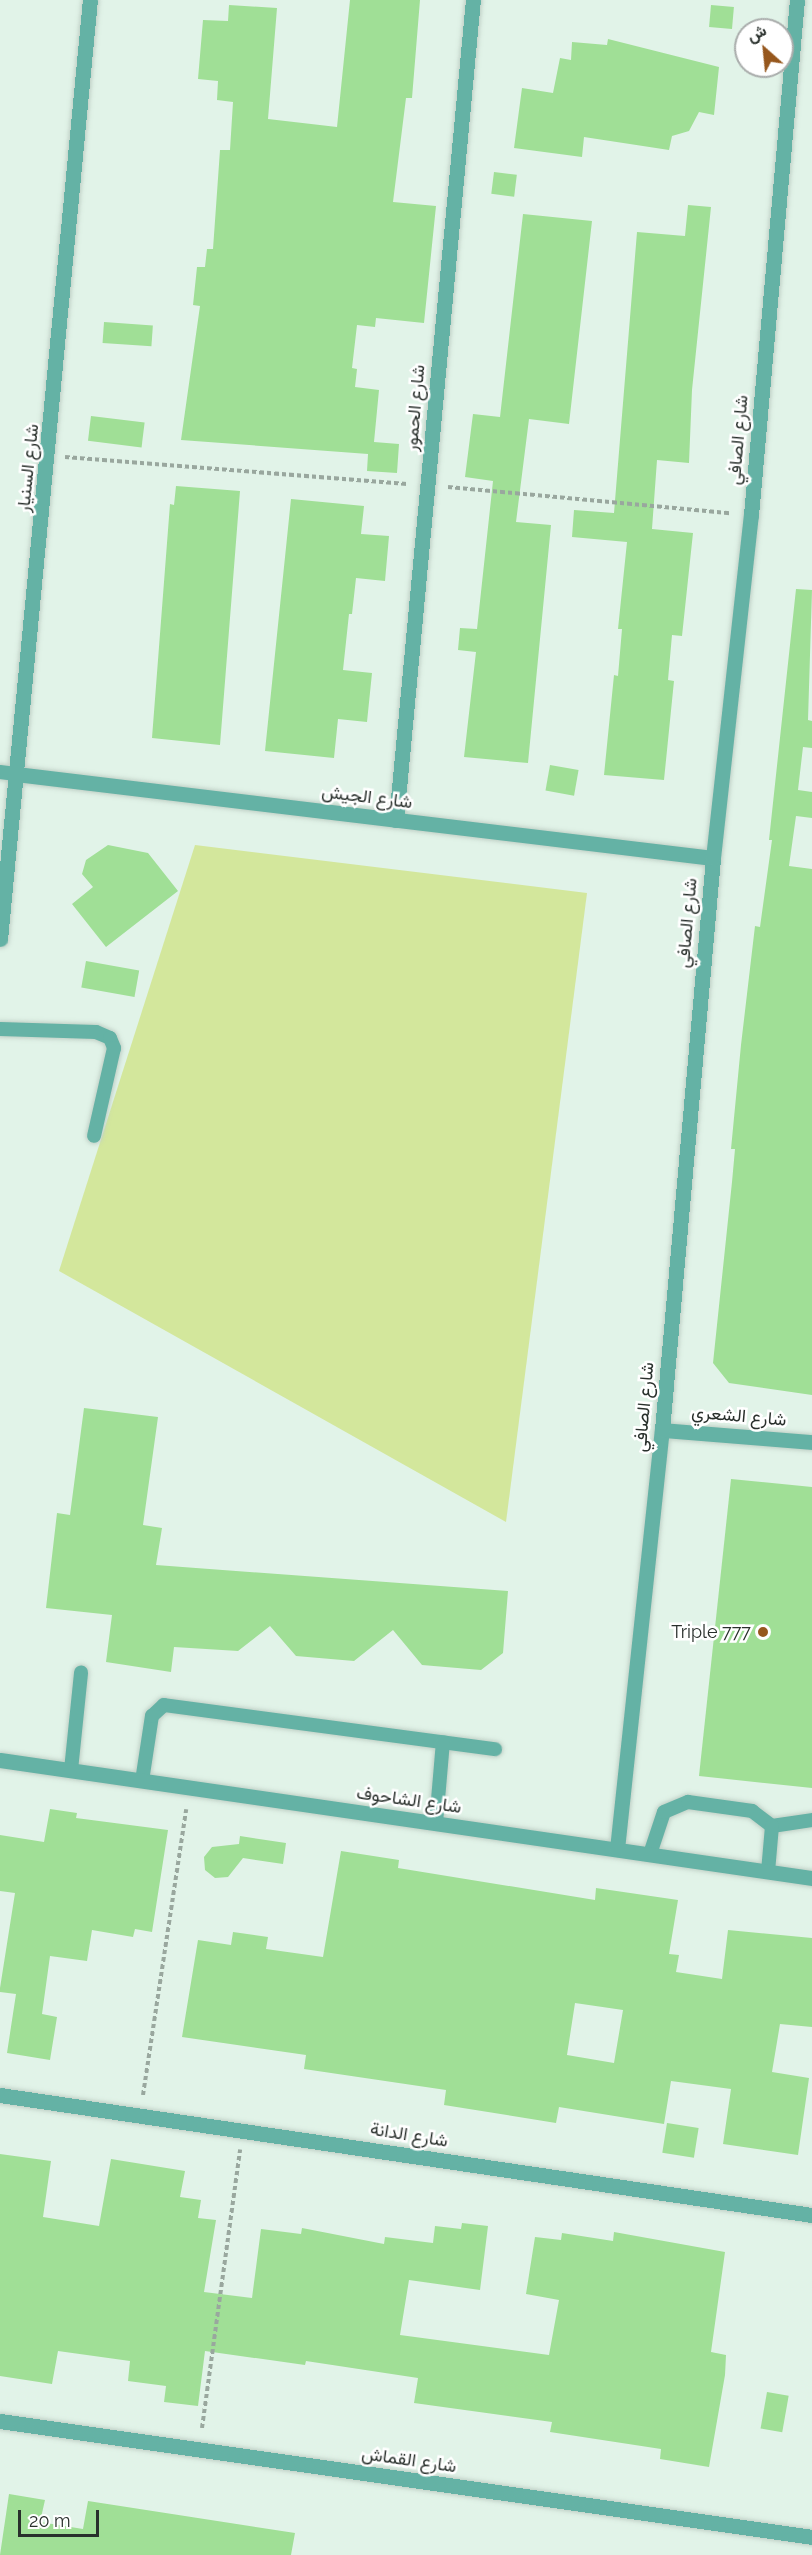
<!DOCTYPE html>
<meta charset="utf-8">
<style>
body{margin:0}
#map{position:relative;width:812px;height:2555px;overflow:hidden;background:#e1f3e8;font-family:Raleway,Vazirmatn,sans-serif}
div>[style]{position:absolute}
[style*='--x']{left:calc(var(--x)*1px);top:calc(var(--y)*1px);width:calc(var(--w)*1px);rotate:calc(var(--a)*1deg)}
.green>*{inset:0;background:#d3e79c}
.building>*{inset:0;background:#a0df96;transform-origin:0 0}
.path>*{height:4px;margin-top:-2px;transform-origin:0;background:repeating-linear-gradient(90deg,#99a79e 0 4.5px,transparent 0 7.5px)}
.roads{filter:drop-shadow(0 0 2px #c0d0c6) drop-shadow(0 0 2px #c0d0c6)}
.service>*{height:14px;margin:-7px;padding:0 7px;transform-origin:7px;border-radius:7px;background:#64b2a5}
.minor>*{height:15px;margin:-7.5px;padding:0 7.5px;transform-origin:7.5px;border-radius:7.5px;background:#64b2a5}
.tertiary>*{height:15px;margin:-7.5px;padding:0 7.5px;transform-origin:7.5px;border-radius:7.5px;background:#64b2a5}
.dots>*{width:16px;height:16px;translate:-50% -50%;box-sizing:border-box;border:3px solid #fff;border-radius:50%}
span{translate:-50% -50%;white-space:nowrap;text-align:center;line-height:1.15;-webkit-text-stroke:5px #fff;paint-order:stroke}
.street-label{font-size:18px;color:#29302c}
.poi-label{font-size:18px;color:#29302c}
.right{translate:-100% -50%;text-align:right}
.north{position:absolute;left:734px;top:18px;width:60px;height:60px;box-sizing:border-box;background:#fff;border:2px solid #a9acab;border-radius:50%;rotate:333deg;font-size:16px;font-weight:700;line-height:24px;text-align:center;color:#29302c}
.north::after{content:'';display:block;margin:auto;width:21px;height:27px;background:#96571d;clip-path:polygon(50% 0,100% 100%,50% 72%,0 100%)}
.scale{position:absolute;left:18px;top:2510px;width:81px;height:27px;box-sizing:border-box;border:3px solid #29302c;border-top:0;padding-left:8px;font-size:18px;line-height:21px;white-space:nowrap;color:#29302c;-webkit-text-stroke:4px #fff;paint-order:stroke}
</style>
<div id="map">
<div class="green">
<i style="clip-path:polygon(195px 845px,587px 893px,506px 1522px,59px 1271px)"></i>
</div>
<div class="building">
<i style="clip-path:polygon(350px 0,420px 0,412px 98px,406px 98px,393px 202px,436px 206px,424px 323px,376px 318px,375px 327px,357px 325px,352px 368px,357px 369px,355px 387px,379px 390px,374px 442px,399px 444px,397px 473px,367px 471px,368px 454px,181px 440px,200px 306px,193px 305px,197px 267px,205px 267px,207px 249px,213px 249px,220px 150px,230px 150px,233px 102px,217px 100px,218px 81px,198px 79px,203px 20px,228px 21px,229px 5px,277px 8px,268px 119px,337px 127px)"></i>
<i style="left:711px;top:5px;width:23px;height:22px;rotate:5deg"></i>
<i style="clip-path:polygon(608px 39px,719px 67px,714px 115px,699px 112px,689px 131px,672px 136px,669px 150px,584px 137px,582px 157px,514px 148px,522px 88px,553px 93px,560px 58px,571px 60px,572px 42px,607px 45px)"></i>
<i style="left:494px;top:172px;width:23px;height:22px;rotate:7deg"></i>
<i style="clip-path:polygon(688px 205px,711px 207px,692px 390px,689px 463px,657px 460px,652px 529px,693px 533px,682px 636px,672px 635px,668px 680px,674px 681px,664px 780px,604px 775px,614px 675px,618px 676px,622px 629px,618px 629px,627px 542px,572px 537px,574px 510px,614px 513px,637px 232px,685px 236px)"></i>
<i style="clip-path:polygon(523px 214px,592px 221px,569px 424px,529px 419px,516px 522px,551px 525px,528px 763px,464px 757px,476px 652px,458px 650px,460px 628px,477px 629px,493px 481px,465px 477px,473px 414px,500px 417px)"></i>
<i style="left:104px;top:322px;width:49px;height:21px;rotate:4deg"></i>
<i style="left:91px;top:416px;width:54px;height:25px;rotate:7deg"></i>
<i style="clip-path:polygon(176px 486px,240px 491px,220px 745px,152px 738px,170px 504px,174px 505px)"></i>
<i style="clip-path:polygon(291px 499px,364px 506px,361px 534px,389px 536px,385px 581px,356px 578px,352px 614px,349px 614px,343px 670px,372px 673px,367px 722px,338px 719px,334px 758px,265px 751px)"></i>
<i style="clip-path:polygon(796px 589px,812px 590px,808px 720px,812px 721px,812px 748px,803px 747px,798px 790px,812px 792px,812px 818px,796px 816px,789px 866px,812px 869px,812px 1395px,729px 1383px,713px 1363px,732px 1182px,735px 1149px,731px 1149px,741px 1045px,755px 926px,760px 927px,772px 840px,769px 840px)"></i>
<i style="left:550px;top:765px;width:29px;height:26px;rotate:10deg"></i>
<i style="clip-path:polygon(108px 845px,148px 853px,178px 891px,106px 947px,72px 904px,93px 887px,82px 874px,86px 860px)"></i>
<i style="left:86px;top:961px;width:54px;height:27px;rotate:10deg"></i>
<i style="clip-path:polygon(84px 1408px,158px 1417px,143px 1525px,162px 1528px,156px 1565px,508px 1591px,503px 1653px,481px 1670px,422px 1665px,393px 1630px,354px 1661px,296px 1656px,270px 1626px,238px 1651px,174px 1647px,171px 1672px,106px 1662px,112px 1615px,46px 1608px,57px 1513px,70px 1515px)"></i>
<i style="clip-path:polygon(731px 1479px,812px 1487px,812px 1788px,699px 1776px)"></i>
<i style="clip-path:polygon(50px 1809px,77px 1813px,76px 1818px,168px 1830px,152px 1932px,135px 1929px,133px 1937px,92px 1930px,87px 1961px,50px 1956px,42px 2014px,57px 2017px,50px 2060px,7px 2053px,16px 1994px,0 1992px,0 1988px,15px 1893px,0 1891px,0 1835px,44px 1842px)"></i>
<i style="clip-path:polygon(240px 1836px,286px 1843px,283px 1864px,243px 1858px,228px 1877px,215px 1878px,205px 1870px,204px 1857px,212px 1847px,239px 1844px)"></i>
<i style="clip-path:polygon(evenodd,341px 1851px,399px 1860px,398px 1868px,595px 1900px,596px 1888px,678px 1900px,669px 1954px,679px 1955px,676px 1972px,722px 1979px,728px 1930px,812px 1938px,812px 2027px,780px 2024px,772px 2072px,809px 2078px,798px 2155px,723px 2144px,731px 2089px,671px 2081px,664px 2124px,559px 2107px,556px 2123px,444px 2105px,446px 2090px,304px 2069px,306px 2055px,182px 2037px,198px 1940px,231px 1945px,233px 1932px,268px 1937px,266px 1949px,323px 1957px,341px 1851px,575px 2003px,623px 2010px,614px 2063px,567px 2055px,575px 2003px)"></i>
<i style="left:667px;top:2123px;width:32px;height:30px;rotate:9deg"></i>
<i style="clip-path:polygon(0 2154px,51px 2161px,43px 2217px,99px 2226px,111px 2159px,185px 2171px,180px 2197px,201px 2200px,198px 2218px,216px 2220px,204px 2292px,252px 2298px,261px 2229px,301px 2234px,302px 2228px,384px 2244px,385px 2237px,433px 2243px,435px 2226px,461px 2229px,462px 2223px,488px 2226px,480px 2290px,409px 2280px,400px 2335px,549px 2355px,559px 2300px,526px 2294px,535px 2237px,561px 2240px,562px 2233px,613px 2241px,614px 2232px,725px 2252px,711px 2352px,726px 2355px,725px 2375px,709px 2467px,660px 2459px,661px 2449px,550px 2432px,552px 2422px,414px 2403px,418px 2378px,306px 2361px,305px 2365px,205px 2351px,198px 2406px,164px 2402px,166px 2386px,128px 2381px,130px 2361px,58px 2351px,52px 2384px,0 2376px)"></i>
<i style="left:767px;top:2392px;width:22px;height:37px;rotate:10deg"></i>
<i style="clip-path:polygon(9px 2494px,45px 2500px,40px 2522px,83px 2529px,88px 2501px,295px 2533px,291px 2555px,0 2555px)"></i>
</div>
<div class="path">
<i style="--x:65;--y:457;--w:343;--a:4.5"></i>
<i style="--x:448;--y:487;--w:283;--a:5.3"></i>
<i style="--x:143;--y:2095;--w:289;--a:-81.4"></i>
<i style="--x:202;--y:2428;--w:281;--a:-82.2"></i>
</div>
<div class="roads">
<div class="service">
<i style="--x:0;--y:772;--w:16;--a:7"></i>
<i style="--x:0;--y:1029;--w:96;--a:1.8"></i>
<i style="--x:96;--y:1032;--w:15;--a:23"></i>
<i style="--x:110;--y:1038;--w:11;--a:68"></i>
<i style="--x:114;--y:1048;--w:90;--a:102.8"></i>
<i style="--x:71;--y:1770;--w:98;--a:-84.1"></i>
<i style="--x:142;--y:1781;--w:66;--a:-81.3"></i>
<i style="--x:152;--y:1716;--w:16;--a:-43"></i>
<i style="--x:164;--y:1705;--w:334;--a:7.6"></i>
<i style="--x:436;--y:1823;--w:81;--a:-85.1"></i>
<i style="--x:772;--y:1826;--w:40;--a:-8.5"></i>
<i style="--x:650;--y:1854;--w:44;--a:-71.6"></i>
<i style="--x:664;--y:1812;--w:26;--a:-23"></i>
<i style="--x:688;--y:1802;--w:65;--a:8"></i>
<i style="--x:752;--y:1811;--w:25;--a:37"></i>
<i style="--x:772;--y:1826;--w:46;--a:95"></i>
</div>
<div class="minor">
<i style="--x:16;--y:774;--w:702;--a:6.87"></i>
<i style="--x:396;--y:820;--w:824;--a:-84.64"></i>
<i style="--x:662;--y:1430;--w:150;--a:4.6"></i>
<i style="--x:0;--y:1760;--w:821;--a:8.27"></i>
<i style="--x:617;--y:1849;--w:421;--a:-83.9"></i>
<i style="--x:662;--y:1430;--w:574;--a:-84.9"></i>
<i style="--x:713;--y:858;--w:345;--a:-83.7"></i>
<i style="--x:751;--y:515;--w:517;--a:-84.9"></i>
<i style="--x:0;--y:2095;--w:821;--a:8.41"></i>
<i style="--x:0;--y:2421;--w:820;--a:8.13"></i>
</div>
<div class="tertiary">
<i style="--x:0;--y:939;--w:943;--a:-84.53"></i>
</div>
</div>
<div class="dots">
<i style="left:763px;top:1632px;background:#96571d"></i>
</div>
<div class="street-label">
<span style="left:415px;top:408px;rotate:-85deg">شارع الحمور</span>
<span style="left:738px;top:440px;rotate:-85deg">شارع الصافي</span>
<span style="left:28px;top:468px;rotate:-84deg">شارع السنيار</span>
<span style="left:367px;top:797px;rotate:7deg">شارع الجيش</span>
<span style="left:687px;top:923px;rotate:-85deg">شارع الصافي</span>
<span style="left:644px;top:1407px;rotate:-85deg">شارع الصافي</span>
<span style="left:739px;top:1416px;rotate:5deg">شارع الشعري</span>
<span style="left:409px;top:1800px;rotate:8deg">شارع الشاحوف</span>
<span style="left:409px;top:2135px;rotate:9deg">شارع الدانة</span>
<span style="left:409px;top:2460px;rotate:8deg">شارع القماش</span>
</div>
<div class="poi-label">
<span class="right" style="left:751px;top:1632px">Triple 777</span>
</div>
<div class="north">ش</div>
<div class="scale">20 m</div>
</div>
